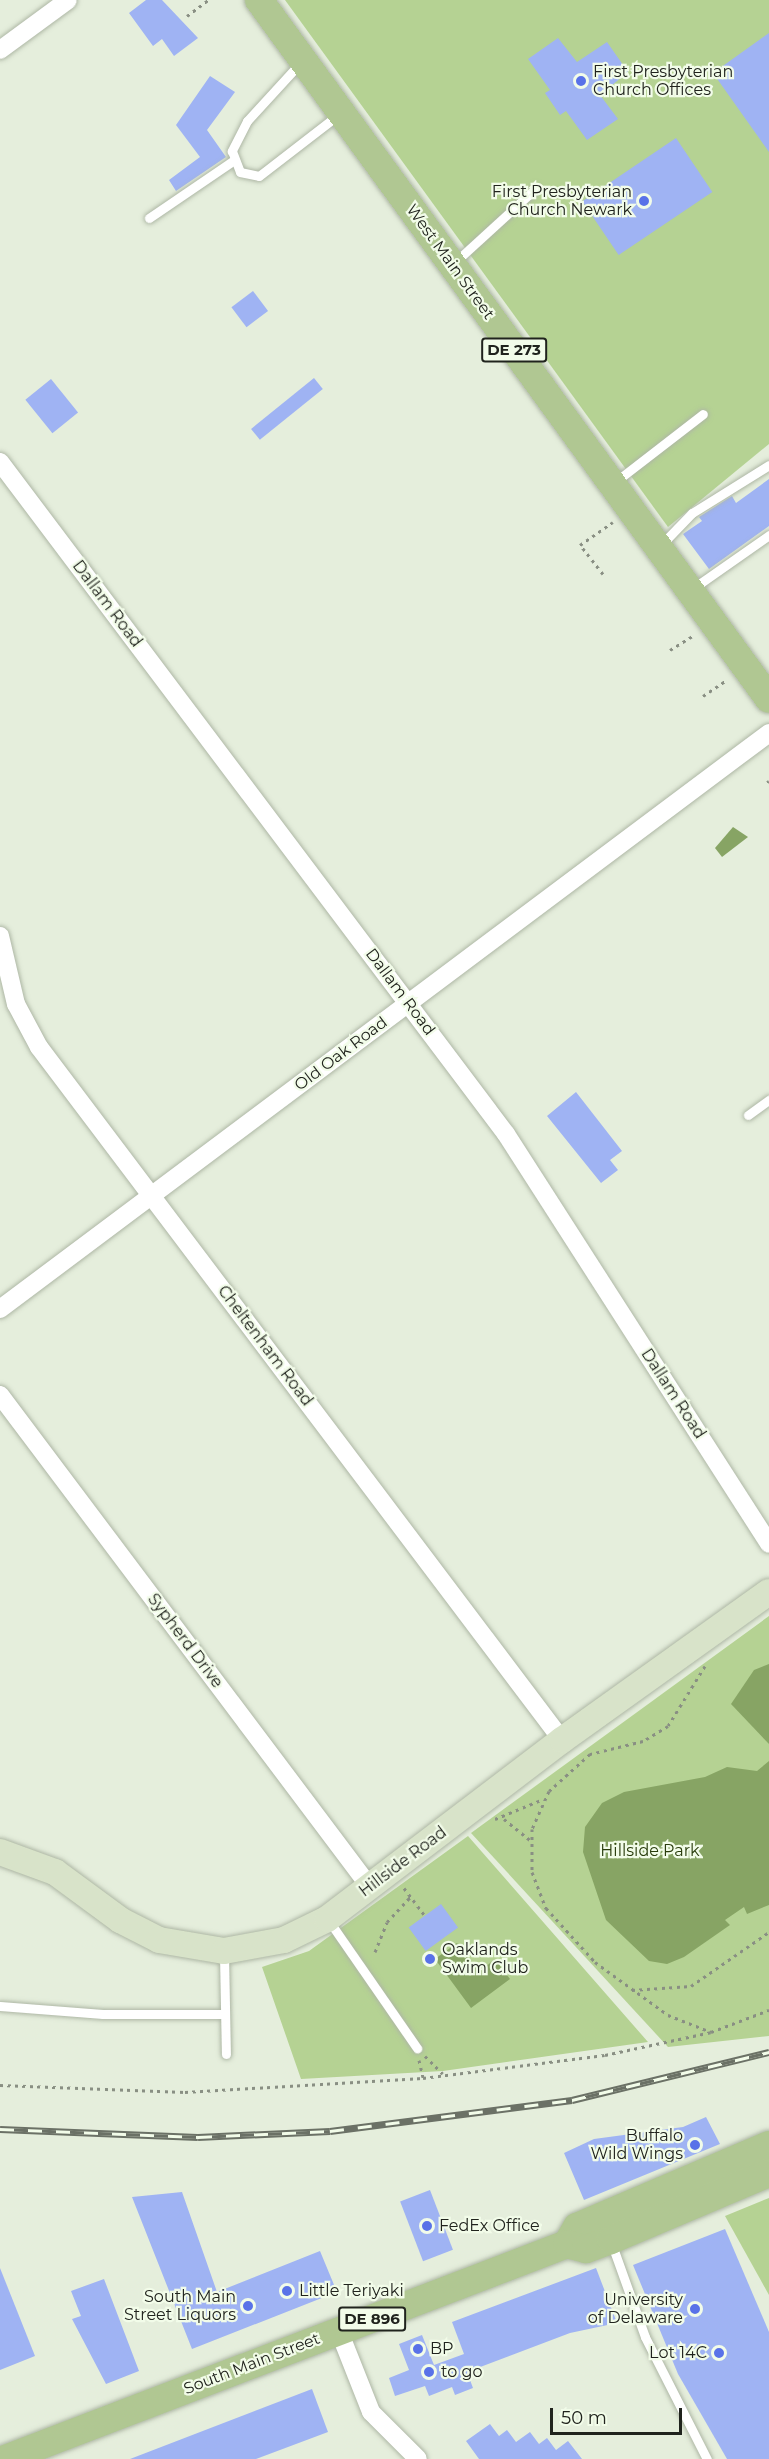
<!DOCTYPE html>
<style>
body{margin:0}
#map{position:relative;width:769px;height:2459px;overflow:hidden;background:#e5eedc;font-family:Montserrat,sans-serif}
div>[style]{position:absolute}
[style*='--x']{left:calc(var(--x)*1px);top:calc(var(--y)*1px);width:calc(var(--w)*1px);rotate:calc(var(--a)*1deg)}
.green>*{inset:0;background:#b5d293}
.water>*{inset:0;background:#87a464}
.building>*{inset:0;background:#9fb3f3;transform-origin:0 0}
.path>*{height:3px;margin-top:-1.5px;transform-origin:0;background:repeating-linear-gradient(90deg,#898f83 0 3px,transparent 0 7.5px)}
.roads{filter:drop-shadow(0 0 2px #aeb7a5) drop-shadow(0 0 2px #aeb7a5)}
.lane>*{height:9px;margin:-4.5px;padding:0 4.5px;transform-origin:4.5px;border-radius:4.5px;background:#fff}
.street>*{height:18px;margin:-9px;padding:0 9px;transform-origin:9px;border-radius:9px;background:#fff}
.secondary>*{height:26px;margin:-13px;padding:0 13px;transform-origin:13px;border-radius:13px;background:#d8e3c9}
.primary>*{height:28px;margin:-14px;padding:0 14px;transform-origin:14px;border-radius:14px;background:#b0c792}
.rail>*{height:7px;margin-top:-3.5px;transform-origin:0;background:repeating-linear-gradient(90deg,#f2fce9 0 14px,#6b7166 0 28px);box-sizing:border-box;border-block:2px solid #6b7166}
.dots>*{width:16px;height:16px;translate:-50% -50%;box-sizing:border-box;border:3px solid #f2fce9;border-radius:50%}
span{translate:-50% -50%;white-space:nowrap;text-align:center;line-height:1.15;-webkit-text-stroke:4.5px #f2fce9;paint-order:stroke}
.shield-label span{padding:2px 4px;background:#f2fce9;border:2px solid;border-radius:4px;-webkit-text-stroke-width:0}
.shield-label{font-size:15px;color:#20231d;font-weight:700}
.poi-label{font-size:16px;color:#20231d}
.left{translate:0 -50%;text-align:left}
.right{translate:-100% -50%;text-align:right}
.street-label{font-size:16px;color:#20231d}
.park-label{font-size:16px;color:#293c0c}
.scale{position:absolute;left:550px;top:2408px;width:132px;height:27px;box-sizing:border-box;border:3px solid #20231d;border-top:0;padding-left:8px;font-size:18px;line-height:21px;white-space:nowrap;color:#20231d;-webkit-text-stroke:4px #f2fce9;paint-order:stroke}
</style>
<div id="map">
<div class="green">
<i style="clip-path:polygon(285px 0,769px 0,769px 444px,668px 527px)"></i>
<i style="clip-path:polygon(769px 1616px,769px 2036px,668px 2047px,471px 1833px)"></i>
<i style="clip-path:polygon(468px 1836px,648px 2042px,443px 2071px,301px 2079px,262px 1967px,309px 1951px)"></i>
<i style="clip-path:polygon(769px 2198px,769px 2295px,725px 2216px)"></i>
</div>
<div class="water">
<i style="clip-path:polygon(733px 827px,748px 837px,722px 857px,715px 848px)"></i>
<i style="clip-path:polygon(769px 1664px,769px 1744px,731px 1704px,754px 1670px)"></i>
<i style="clip-path:polygon(769px 1761px,769px 1905px,747px 1914px,744px 1907px,725px 1920px,730px 1925px,684px 1957px,667px 1964px,649px 1961px,606px 1920px,583px 1852px,585px 1827px,602px 1803px,624px 1792px,705px 1777px,727px 1767px,757px 1771px)"></i>
<i style="clip-path:polygon(457px 1943px,479px 1972px,495px 1959px,510px 1979px,471px 2008px,435px 1959px)"></i>
</div>
<div class="building">
<i style="clip-path:polygon(146px 0,162px 0,198px 38px,174px 56px,162px 39px,153px 46px,129px 13px)"></i>
<i style="clip-path:polygon(769px 33px,769px 152px,713px 73px)"></i>
<i style="clip-path:polygon(558px 38px,577px 62px,607px 42px,628px 72px,600px 95px,618px 119px,587px 140px,566px 111px,560px 115px,545px 93px,550px 90px,528px 59px)"></i>
<i style="clip-path:polygon(210px 76px,235px 92px,207px 130px,226px 157px,176px 191px,169px 180px,200px 157px,176px 125px)"></i>
<i style="left:676px;top:138px;width:65px;height:113px;rotate:56deg"></i>
<i style="left:253px;top:291px;width:25px;height:27px;rotate:53deg"></i>
<i style="left:314px;top:378px;width:14px;height:81px;rotate:51deg"></i>
<i style="left:51px;top:379px;width:43px;height:33px;rotate:51deg"></i>
<i style="clip-path:polygon(769px 479px,769px 526px,709px 569px,683px 534px,702px 521px,699px 517px,732px 496px,736px 503px)"></i>
<i style="clip-path:polygon(576px 1092px,622px 1151px,610px 1160px,618px 1170px,601px 1183px,547px 1116px)"></i>
<i style="left:441px;top:1904px;width:29px;height:40px;rotate:54deg"></i>
<i style="clip-path:polygon(706px 2117px,720px 2144px,584px 2200px,564px 2153px,594px 2139px,683px 2127px)"></i>
<i style="left:430px;top:2190px;width:64px;height:32px;rotate:69deg"></i>
<i style="clip-path:polygon(182px 2192px,217px 2292px,320px 2251px,337px 2292px,192px 2349px,132px 2197px)"></i>
<i style="clip-path:polygon(725px 2229px,769px 2332px,769px 2459px,727px 2459px,678px 2374px,633px 2265px)"></i>
<i style="clip-path:polygon(0 2268px,35px 2356px,0 2370px)"></i>
<i style="clip-path:polygon(596px 2268px,617px 2323px,570px 2333px,467px 2372px,473px 2388px,455px 2395px,452px 2387px,429px 2396px,425px 2386px,395px 2396px,389px 2378px,409px 2370px,399px 2344px,422px 2335px,434px 2365px,464px 2354px,452px 2322px)"></i>
<i style="clip-path:polygon(104px 2279px,139px 2371px,106px 2384px,72px 2319px,81px 2316px,71px 2291px)"></i>
<i style="clip-path:polygon(312px 2389px,328px 2432px,256px 2459px,130px 2459px)"></i>
<i style="clip-path:polygon(490px 2424px,499px 2436px,507px 2430px,516px 2442px,530px 2432px,539px 2444px,547px 2438px,556px 2450px,568px 2441px,582px 2459px,479px 2459px,466px 2441px)"></i>
</div>
<div class="path">
<i style="--x:187;--y:16;--w:26;--a:-37"></i>
<i style="--x:603;--y:574;--w:37;--a:-128"></i>
<i style="--x:580;--y:545;--w:40;--a:-34.9"></i>
<i style="--x:670;--y:650;--w:28;--a:-32"></i>
<i style="--x:703;--y:696;--w:29;--a:-34"></i>
<i style="--x:767;--y:782;--w:2;--a:-27"></i>
<i style="--x:705;--y:1666;--w:70;--a:121.7"></i>
<i style="--x:668;--y:1726;--w:29;--a:149"></i>
<i style="--x:643;--y:1741;--w:55;--a:166.2"></i>
<i style="--x:590;--y:1754;--w:55;--a:137.9"></i>
<i style="--x:549;--y:1791;--w:42;--a:114.1"></i>
<i style="--x:532;--y:1829;--w:43;--a:90"></i>
<i style="--x:532;--y:1872;--w:39;--a:69"></i>
<i style="--x:546;--y:1908;--w:73;--a:47.8"></i>
<i style="--x:595;--y:1962;--w:90;--a:36"></i>
<i style="--x:668;--y:2015;--w:46;--a:21.6"></i>
<i style="--x:711;--y:2032;--w:62;--a:-20.8"></i>
<i style="--x:495;--y:1819;--w:50;--a:-22.4"></i>
<i style="--x:504;--y:1819;--w:33;--a:39"></i>
<i style="--x:404;--y:1888;--w:35;--a:53"></i>
<i style="--x:375;--y:1952;--w:32;--a:-68"></i>
<i style="--x:387;--y:1922;--w:34;--a:-47"></i>
<i style="--x:632;--y:1990;--w:59;--a:-3.9"></i>
<i style="--x:691;--y:1986;--w:95;--a:-34.7"></i>
<i style="--x:425;--y:2056;--w:25;--a:45"></i>
<i style="--x:419;--y:2060;--w:18;--a:77"></i>
<i style="--x:0;--y:2085;--w:185;--a:2.2"></i>
<i style="--x:185;--y:2092;--w:238;--a:-3.4"></i>
<i style="--x:423;--y:2078;--w:183;--a:-7.2"></i>
<i style="--x:605;--y:2055;--w:108;--a:-12.2"></i>
</div>
<div class="roads">
<div class="lane">
<i style="--x:301;--y:62;--w:80;--a:132.5"></i>
<i style="--x:247;--y:121;--w:34;--a:117"></i>
<i style="--x:232;--y:151;--w:22;--a:69"></i>
<i style="--x:240;--y:172;--w:19;--a:12"></i>
<i style="--x:259;--y:176;--w:100;--a:-37.7"></i>
<i style="--x:149;--y:218;--w:103;--a:-34.3"></i>
<i style="--x:454;--y:263;--w:110;--a:-42.4"></i>
<i style="--x:615;--y:482;--w:111;--a:-37.7"></i>
<i style="--x:660;--y:546;--w:46;--a:-45.9"></i>
<i style="--x:692;--y:513;--w:91;--a:-31.9"></i>
<i style="--x:692;--y:589;--w:94;--a:-35"></i>
<i style="--x:748;--y:1115;--w:26;--a:-36"></i>
<i style="--x:329;--y:1921;--w:155;--a:55.3"></i>
<i style="--x:224;--y:1954;--w:100;--a:88.9"></i>
<i style="--x:0;--y:2006;--w:103;--a:4.4"></i>
<i style="--x:103;--y:2014;--w:122;--a:0"></i>
<i style="--x:611;--y:2242;--w:101;--a:70.3"></i>
<i style="--x:645;--y:2337;--w:137;--a:63.1"></i>
</div>
<div class="street">
<i style="--x:0;--y:50;--w:84;--a:-36.3"></i>
<i style="--x:0;--y:462;--w:841;--a:53.02"></i>
<i style="--x:506;--y:1134;--w:487;--a:57.3"></i>
<i style="--x:0;--y:936;--w:70;--a:76.8"></i>
<i style="--x:16;--y:1004;--w:49;--a:61.9"></i>
<i style="--x:39;--y:1047;--w:868;--a:52.96"></i>
<i style="--x:0;--y:1309;--w:961;--a:-36.83"></i>
<i style="--x:0;--y:1395;--w:616;--a:53.06"></i>
<i style="--x:339;--y:2331;--w:87;--a:68.4"></i>
<i style="--x:371;--y:2412;--w:66;--a:45"></i>
</div>
<div class="secondary">
<i style="--x:0;--y:1852;--w:59;--a:20"></i>
<i style="--x:55;--y:1872;--w:81;--a:36.4"></i>
<i style="--x:120;--y:1920;--w:44;--a:27.1"></i>
<i style="--x:159;--y:1940;--w:66;--a:9.6"></i>
<i style="--x:224;--y:1951;--w:61;--a:-10.4"></i>
<i style="--x:284;--y:1940;--w:48;--a:-26"></i>
<i style="--x:327;--y:1919;--w:295;--a:-37.3"></i>
<i style="--x:562;--y:1740;--w:254;--a:-35.6"></i>
</div>
<div class="primary">
<i style="--x:259;--y:0;--w:865;--a:53.88"></i>
<i style="--x:567;--y:2244;--w:20;--a:-60"></i>
<i style="--x:577;--y:2227;--w:209;--a:-23.1"></i>
<i style="--x:5;--y:2459;--w:602;--a:-20.93"></i>
<i style="--x:567;--y:2244;--w:20;--a:15"></i>
<i style="--x:586;--y:2249;--w:27;--a:-20"></i>
<i style="--x:611;--y:2240;--w:172;--a:-23"></i>
</div>
</div>
<div class="rail">
<i style="--x:0;--y:2129;--w:198;--a:2.3"></i>
<i style="--x:198;--y:2137;--w:132;--a:-2.6"></i>
<i style="--x:330;--y:2131;--w:244;--a:-7.3"></i>
<i style="--x:572;--y:2100;--w:203;--a:-13.7"></i>
</div>
<div class="dots">
<i style="left:581px;top:81px;background:#5972e8"></i>
<i style="left:644px;top:201px;background:#5972e8"></i>
<i style="left:430px;top:1959px;background:#5972e8"></i>
<i style="left:695px;top:2145px;background:#5972e8"></i>
<i style="left:427px;top:2226px;background:#5972e8"></i>
<i style="left:287px;top:2291px;background:#5972e8"></i>
<i style="left:248px;top:2306px;background:#5972e8"></i>
<i style="left:695px;top:2309px;background:#5972e8"></i>
<i style="left:418px;top:2349px;background:#5972e8"></i>
<i style="left:719px;top:2353px;background:#5972e8"></i>
<i style="left:429px;top:2372px;background:#5972e8"></i>
</div>
<div class="shield-label">
<span style="left:514px;top:350px">DE 273</span>
<span style="left:372px;top:2319px">DE 896</span>
</div>
<div class="poi-label">
<span class="left" style="left:593px;top:81px">First Presbyterian<br>Church Offices</span>
<span class="right" style="left:632px;top:201px">First Presbyterian<br>Church Newark</span>
<span class="left" style="left:442px;top:1959px">Oaklands<br>Swim Club</span>
<span class="right" style="left:683px;top:2145px">Buffalo<br>Wild Wings</span>
<span class="left" style="left:439px;top:2226px">FedEx Office</span>
<span class="left" style="left:299px;top:2291px">Little Teriyaki</span>
<span class="right" style="left:236px;top:2306px">South Main<br>Street Liquors</span>
<span class="right" style="left:683px;top:2309px">University<br>of Delaware</span>
<span class="left" style="left:430px;top:2349px">BP</span>
<span class="right" style="left:707px;top:2353px">Lot 14C</span>
<span class="left" style="left:441px;top:2372px">to go</span>
</div>
<div class="street-label">
<span style="left:450px;top:262px;rotate:54deg">West Main Street</span>
<span style="left:107px;top:604px;rotate:53deg">Dallam Road</span>
<span style="left:400px;top:992px;rotate:53deg">Dallam Road</span>
<span style="left:341px;top:1054px;rotate:-37deg">Old Oak Road</span>
<span style="left:265px;top:1346px;rotate:53deg">Cheltenham Road</span>
<span style="left:673px;top:1394px;rotate:57deg">Dallam Road</span>
<span style="left:185px;top:1641px;rotate:53deg">Sypherd Drive</span>
<span style="left:403px;top:1862px;rotate:-37deg">Hillside Road</span>
<span style="left:252px;top:2364px;rotate:-21deg">South Main Street</span>
</div>
<div class="park-label">
<span style="left:650px;top:1851px">Hillside Park</span>
</div>
<div class="scale">50 m</div>
</div>
